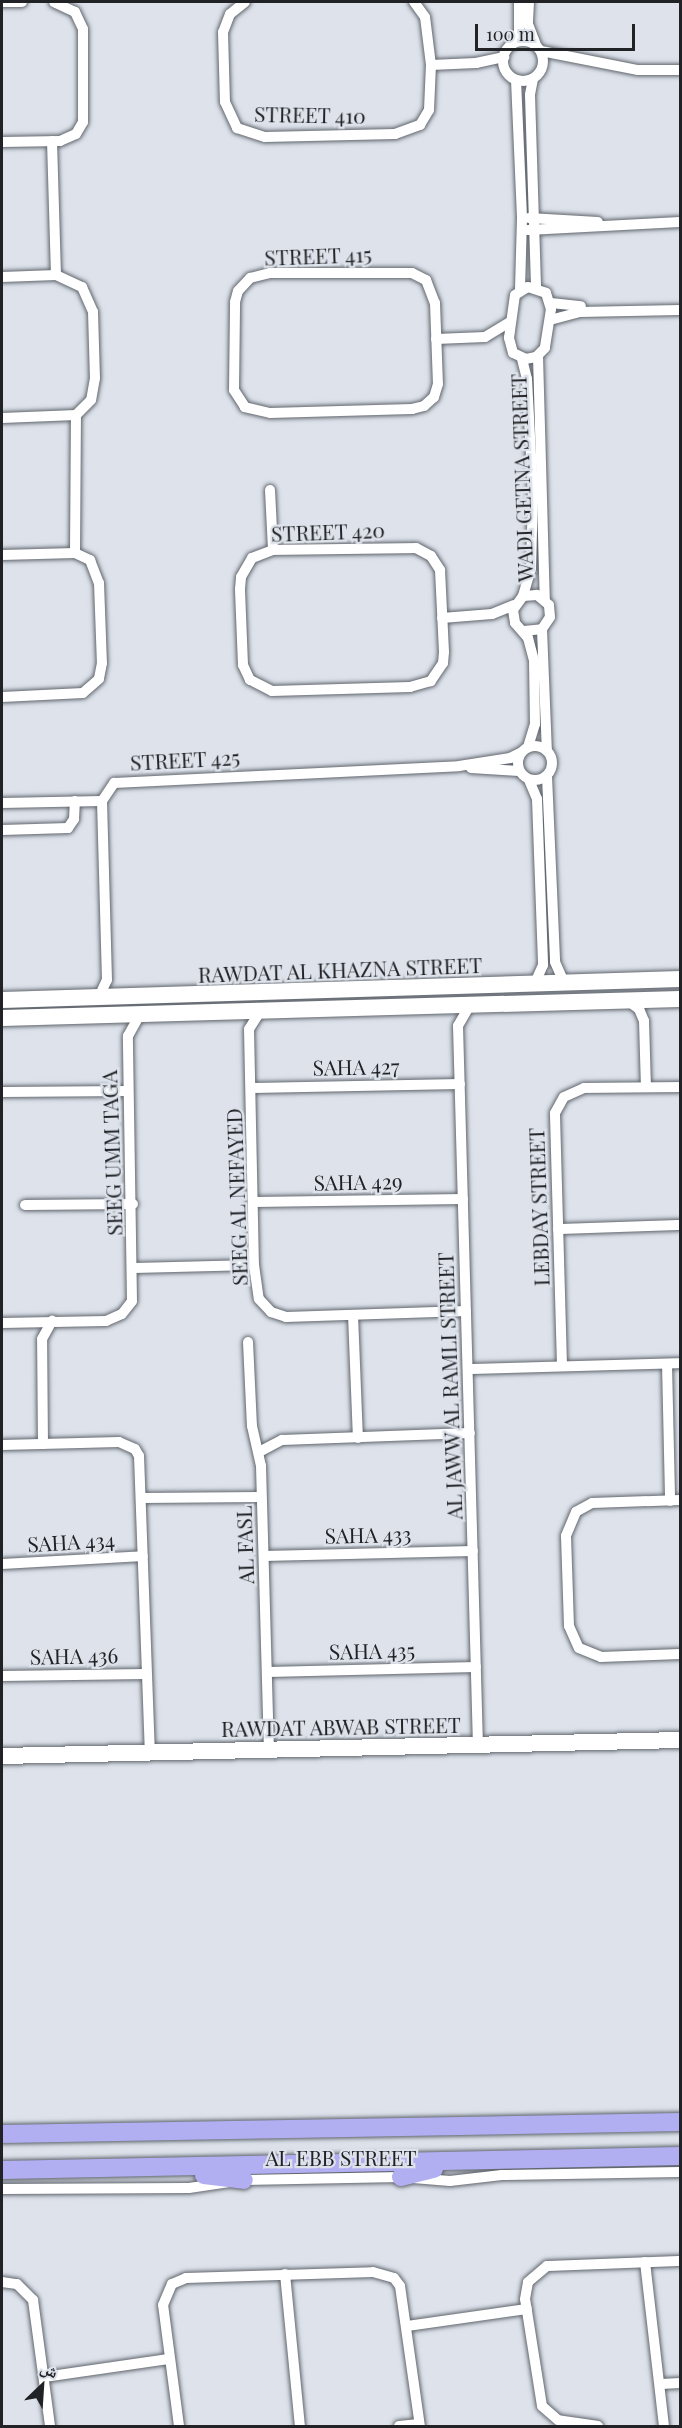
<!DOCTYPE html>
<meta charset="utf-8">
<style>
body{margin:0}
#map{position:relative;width:682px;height:2428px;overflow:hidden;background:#dde2eb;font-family:"Playfair Display","Noto Naskh Arabic",serif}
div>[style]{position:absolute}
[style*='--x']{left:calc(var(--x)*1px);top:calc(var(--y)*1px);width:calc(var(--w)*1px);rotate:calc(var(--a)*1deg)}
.roads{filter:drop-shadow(0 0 2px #61666d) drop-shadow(0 0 2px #61666d)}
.street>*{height:10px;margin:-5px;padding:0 5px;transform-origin:5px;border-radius:5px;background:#fff}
.street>.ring{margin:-5px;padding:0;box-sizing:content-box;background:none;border:10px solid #fff;border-radius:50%}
.secondary>*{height:16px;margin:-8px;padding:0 8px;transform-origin:8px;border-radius:8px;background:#fff}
.primary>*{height:18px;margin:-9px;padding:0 9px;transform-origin:9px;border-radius:9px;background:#b2aef2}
span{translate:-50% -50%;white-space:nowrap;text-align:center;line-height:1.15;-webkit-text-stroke:4.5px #dde2eb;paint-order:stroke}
.street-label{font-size:21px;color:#202225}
.frame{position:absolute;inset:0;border:3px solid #202225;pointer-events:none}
.north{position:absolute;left:12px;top:2356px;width:60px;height:60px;-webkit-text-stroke:4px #dde2eb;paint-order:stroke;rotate:25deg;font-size:16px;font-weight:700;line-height:24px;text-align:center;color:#202225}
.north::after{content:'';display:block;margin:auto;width:21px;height:27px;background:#202225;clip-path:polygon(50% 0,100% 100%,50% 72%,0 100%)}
.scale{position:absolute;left:475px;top:24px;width:160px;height:27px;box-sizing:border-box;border:3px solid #202225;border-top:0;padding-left:8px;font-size:18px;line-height:21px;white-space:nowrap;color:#202225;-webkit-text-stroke:4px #dde2eb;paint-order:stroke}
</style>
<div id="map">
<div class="roads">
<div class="street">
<i style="--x:2;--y:2;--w:20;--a:0"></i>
<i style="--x:245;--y:2;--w:19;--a:141"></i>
<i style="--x:230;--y:14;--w:19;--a:111"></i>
<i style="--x:223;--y:32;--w:70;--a:88.4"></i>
<i style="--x:225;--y:102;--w:29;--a:65"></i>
<i style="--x:237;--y:128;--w:29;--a:18"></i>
<i style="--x:265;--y:137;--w:130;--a:-1.3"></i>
<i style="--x:395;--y:134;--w:27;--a:-20"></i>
<i style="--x:420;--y:125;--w:17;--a:-59"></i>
<i style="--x:429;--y:110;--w:45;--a:-87.5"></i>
<i style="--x:431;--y:65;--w:48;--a:-97.1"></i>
<i style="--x:425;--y:17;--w:19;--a:-126"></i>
<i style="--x:529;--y:2;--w:22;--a:93"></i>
<i style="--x:528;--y:24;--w:22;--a:69"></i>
<i class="ring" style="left:503px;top:41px;width:30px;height:30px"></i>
<i style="--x:512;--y:44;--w:14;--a:-60"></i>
<i style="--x:519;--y:32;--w:30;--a:-90"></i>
<i style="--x:541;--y:51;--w:99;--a:11.1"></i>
<i style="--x:638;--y:70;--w:42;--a:0"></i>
<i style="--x:431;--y:65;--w:45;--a:-2.5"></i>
<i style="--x:476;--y:63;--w:29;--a:-12"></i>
<i style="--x:533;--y:79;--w:16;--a:101"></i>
<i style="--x:530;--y:95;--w:192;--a:88.2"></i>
<i style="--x:516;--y:80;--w:138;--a:87.5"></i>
<i style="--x:522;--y:218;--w:71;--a:91.6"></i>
<i style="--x:52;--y:141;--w:134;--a:88.3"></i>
<i style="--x:2;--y:142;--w:58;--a:-1"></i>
<i style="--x:60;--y:141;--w:17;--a:-24"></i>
<i style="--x:76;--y:134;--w:14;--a:-60"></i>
<i style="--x:83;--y:122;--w:93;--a:-90"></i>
<i style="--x:83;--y:29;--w:19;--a:-115"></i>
<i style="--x:75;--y:12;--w:23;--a:-155"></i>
<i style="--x:529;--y:218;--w:69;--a:3.3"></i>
<i style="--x:528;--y:230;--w:152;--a:-3"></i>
<i style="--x:270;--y:273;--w:142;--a:0"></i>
<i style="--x:412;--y:273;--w:16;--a:27"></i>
<i style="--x:426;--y:280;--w:25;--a:69"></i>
<i style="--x:435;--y:303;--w:81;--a:87.9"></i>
<i style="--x:438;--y:384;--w:14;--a:107"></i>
<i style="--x:434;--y:397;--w:13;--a:138"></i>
<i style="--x:424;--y:406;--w:12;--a:166"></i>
<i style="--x:412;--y:409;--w:142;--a:178.4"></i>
<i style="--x:270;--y:413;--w:26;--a:-167"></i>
<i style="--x:245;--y:407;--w:20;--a:-123"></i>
<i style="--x:234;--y:390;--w:88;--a:-89.3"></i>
<i style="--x:235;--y:302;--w:11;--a:-75"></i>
<i style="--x:238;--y:291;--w:18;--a:-47"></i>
<i style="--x:250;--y:278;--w:21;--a:-14"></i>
<i style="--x:2;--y:277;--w:54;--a:-2.1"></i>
<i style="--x:56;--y:275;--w:29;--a:25"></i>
<i style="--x:82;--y:287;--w:27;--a:66"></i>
<i style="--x:93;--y:312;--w:66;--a:88.3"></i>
<i style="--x:95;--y:378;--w:22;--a:100"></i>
<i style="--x:91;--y:400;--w:21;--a:135"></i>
<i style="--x:76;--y:415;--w:74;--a:177.7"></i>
<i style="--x:528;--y:287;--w:19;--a:18"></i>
<i style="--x:546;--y:293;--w:17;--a:73"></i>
<i style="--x:551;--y:309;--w:39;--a:99"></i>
<i style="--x:545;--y:348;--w:13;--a:135"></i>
<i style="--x:536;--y:357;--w:10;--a:169"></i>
<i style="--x:526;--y:359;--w:14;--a:-155"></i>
<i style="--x:513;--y:353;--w:16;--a:-105"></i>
<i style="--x:509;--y:338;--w:43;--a:-82.1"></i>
<i style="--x:515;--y:295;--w:15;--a:-32"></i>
<i style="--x:551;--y:303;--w:30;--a:6"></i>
<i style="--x:550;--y:320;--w:30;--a:-15"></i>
<i style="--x:579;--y:312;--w:101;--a:-1.1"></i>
<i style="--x:436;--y:339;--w:49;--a:-2.3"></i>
<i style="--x:485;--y:337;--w:29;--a:-31"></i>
<i style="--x:538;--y:356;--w:244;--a:88.4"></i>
<i style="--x:522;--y:359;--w:21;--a:76"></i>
<i style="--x:527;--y:379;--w:114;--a:87"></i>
<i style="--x:533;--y:493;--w:75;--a:91.5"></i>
<i style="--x:531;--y:568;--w:29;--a:106"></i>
<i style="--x:270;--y:490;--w:60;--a:87.1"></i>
<i style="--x:416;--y:548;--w:17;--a:28"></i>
<i style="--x:431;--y:556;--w:17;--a:57"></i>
<i style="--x:440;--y:570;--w:82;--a:87.2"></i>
<i style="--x:444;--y:652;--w:11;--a:95"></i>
<i style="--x:443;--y:663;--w:22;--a:124"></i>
<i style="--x:431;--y:681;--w:22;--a:164"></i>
<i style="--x:410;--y:687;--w:138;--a:178.3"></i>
<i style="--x:272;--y:691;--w:25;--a:-153"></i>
<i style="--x:250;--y:680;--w:17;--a:-115"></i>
<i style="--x:243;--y:665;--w:76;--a:-92.3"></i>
<i style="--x:240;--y:589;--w:12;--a:-85"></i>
<i style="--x:241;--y:577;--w:22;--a:-60"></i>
<i style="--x:252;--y:558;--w:22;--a:-21"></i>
<i style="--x:273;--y:550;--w:143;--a:-0.8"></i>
<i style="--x:75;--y:553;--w:138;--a:-89.6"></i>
<i style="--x:2;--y:555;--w:73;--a:-1.6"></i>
<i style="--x:75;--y:553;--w:17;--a:25"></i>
<i style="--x:90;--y:560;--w:25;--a:69"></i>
<i style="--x:99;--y:583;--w:80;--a:87.9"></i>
<i style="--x:102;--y:663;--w:16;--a:101"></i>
<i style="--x:99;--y:679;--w:21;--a:139"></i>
<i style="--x:83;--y:693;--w:81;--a:177.2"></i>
<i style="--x:442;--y:618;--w:50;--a:-4.6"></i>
<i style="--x:492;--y:614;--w:24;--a:-22"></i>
<i style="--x:542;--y:629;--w:122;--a:87.7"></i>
<i style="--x:524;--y:631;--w:18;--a:-6"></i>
<i style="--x:542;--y:629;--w:14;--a:-56"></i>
<i style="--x:550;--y:617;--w:12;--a:-95"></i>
<i style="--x:549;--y:605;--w:16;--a:-140"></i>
<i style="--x:537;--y:595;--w:14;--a:176"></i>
<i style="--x:523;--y:596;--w:17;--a:126"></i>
<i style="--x:513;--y:610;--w:13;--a:81"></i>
<i style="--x:515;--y:623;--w:20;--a:49"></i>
<i style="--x:528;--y:638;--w:24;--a:75"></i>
<i style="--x:534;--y:661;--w:63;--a:89.1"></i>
<i style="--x:535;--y:724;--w:24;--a:107"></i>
<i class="ring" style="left:518px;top:746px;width:24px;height:24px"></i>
<i style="--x:471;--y:768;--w:48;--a:3.6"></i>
<i style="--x:547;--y:776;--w:186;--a:87.5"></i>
<i style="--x:555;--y:962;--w:24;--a:66"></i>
<i style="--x:529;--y:780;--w:21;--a:67"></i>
<i style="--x:537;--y:799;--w:166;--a:87.9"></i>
<i style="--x:543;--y:965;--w:22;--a:114"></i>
<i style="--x:2;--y:803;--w:100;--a:-1.1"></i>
<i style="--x:2;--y:830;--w:66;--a:-1.7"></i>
<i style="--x:68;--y:828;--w:11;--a:-56"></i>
<i style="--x:74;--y:819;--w:18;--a:-87"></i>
<i style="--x:98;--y:999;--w:21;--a:-65"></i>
<i style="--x:107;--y:980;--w:179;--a:-91.6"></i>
<i style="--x:102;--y:801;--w:22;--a:-56"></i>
<i style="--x:114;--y:783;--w:345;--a:-2.8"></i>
<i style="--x:459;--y:766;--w:52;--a:-8.9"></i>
<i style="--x:510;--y:758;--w:13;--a:-27"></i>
<i style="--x:628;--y:1001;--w:14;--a:36"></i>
<i style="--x:639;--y:1009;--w:13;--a:67"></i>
<i style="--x:644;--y:1021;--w:66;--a:88.3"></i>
<i style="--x:470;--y:1005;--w:24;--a:120"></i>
<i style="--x:458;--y:1026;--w:720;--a:88.41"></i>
<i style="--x:261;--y:1010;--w:22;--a:122"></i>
<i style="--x:249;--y:1029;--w:236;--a:88.8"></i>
<i style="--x:254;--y:1265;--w:34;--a:82"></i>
<i style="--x:259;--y:1299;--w:18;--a:47"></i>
<i style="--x:271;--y:1312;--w:16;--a:18"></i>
<i style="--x:286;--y:1317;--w:180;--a:-1.9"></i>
<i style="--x:253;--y:1088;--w:207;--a:-1.1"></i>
<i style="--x:2;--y:1092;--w:126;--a:-0.5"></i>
<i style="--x:254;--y:1202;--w:209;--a:-0.8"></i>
<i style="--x:25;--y:1205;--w:108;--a:-0.5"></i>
<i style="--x:558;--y:1229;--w:122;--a:-1.9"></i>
<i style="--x:134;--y:1268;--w:120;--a:-1.4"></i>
<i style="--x:353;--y:1315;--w:123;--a:87.7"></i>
<i style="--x:2;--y:1323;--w:104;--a:-1.1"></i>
<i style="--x:106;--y:1321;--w:17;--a:-24"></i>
<i style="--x:122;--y:1314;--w:16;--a:-52"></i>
<i style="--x:132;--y:1301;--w:265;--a:-90.9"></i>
<i style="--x:128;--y:1036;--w:25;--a:-61"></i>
<i style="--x:248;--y:1342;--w:84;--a:87.3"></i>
<i style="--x:252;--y:1426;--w:41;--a:77.3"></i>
<i style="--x:261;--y:1466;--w:282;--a:88.4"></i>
<i style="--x:667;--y:1364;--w:137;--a:88.7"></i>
<i style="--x:562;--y:1366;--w:253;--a:-91.6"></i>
<i style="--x:555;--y:1113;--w:18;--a:-61"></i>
<i style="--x:564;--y:1097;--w:22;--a:-24"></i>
<i style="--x:584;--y:1088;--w:96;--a:-0.6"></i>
<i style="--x:468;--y:1369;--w:212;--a:-1.6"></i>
<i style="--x:43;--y:1444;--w:105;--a:-90.5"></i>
<i style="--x:42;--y:1339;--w:21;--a:-61"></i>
<i style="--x:2;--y:1445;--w:117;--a:-1.5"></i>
<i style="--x:119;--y:1442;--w:17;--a:24"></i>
<i style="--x:135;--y:1449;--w:8;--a:60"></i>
<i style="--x:139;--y:1456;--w:297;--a:87.9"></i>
<i style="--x:259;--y:1452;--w:26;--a:-28"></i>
<i style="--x:282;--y:1440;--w:188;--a:-2.1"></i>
<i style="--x:142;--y:1498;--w:119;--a:-0.5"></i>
<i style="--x:680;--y:1500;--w:88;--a:178"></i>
<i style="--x:592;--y:1503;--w:18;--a:151"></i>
<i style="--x:576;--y:1512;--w:26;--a:113"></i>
<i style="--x:566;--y:1536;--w:90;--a:88.1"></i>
<i style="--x:569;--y:1626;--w:24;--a:66"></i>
<i style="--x:579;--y:1648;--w:24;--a:22"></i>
<i style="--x:601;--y:1657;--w:79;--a:-2.2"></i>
<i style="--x:264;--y:1556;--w:209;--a:-1.4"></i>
<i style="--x:2;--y:1564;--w:141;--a:-3.2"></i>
<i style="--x:268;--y:1672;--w:208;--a:-1.4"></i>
<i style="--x:2;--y:1676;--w:144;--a:-0.8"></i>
<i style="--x:2;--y:2189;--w:187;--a:-0.3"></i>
<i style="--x:189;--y:2188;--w:56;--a:-8.3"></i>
<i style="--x:244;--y:2180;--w:157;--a:-1.1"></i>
<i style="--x:401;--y:2177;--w:49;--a:4.7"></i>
<i style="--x:450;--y:2181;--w:52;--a:-6.6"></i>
<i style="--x:502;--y:2175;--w:178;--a:-1"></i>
<i style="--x:645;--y:2262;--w:165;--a:83.4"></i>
<i style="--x:285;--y:2274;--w:153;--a:84.4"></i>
<i style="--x:2;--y:2282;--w:15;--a:8"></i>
<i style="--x:17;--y:2284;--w:23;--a:45"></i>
<i style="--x:33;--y:2300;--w:127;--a:82.3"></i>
<i style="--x:407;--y:2326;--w:121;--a:-8.1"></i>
<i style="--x:44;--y:2377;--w:126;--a:-8.2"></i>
<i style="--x:661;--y:2384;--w:19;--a:-3"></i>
<i style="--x:179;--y:2426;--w:122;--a:-97.5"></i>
<i style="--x:163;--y:2305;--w:23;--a:-67"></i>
<i style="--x:172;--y:2284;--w:15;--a:-23"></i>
<i style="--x:186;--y:2278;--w:187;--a:-1.8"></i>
<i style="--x:373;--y:2272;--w:22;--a:16"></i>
<i style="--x:394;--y:2278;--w:10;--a:53"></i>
<i style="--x:400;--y:2286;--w:141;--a:81.9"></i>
<i style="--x:399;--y:2426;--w:20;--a:-6"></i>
<i style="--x:598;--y:2426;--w:40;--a:-171.5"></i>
<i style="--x:558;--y:2420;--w:21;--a:-139"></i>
<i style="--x:542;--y:2406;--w:108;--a:-99"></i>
<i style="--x:525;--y:2299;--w:17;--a:-80"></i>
<i style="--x:528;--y:2282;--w:25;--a:-40"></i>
<i style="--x:547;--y:2266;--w:133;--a:-2.2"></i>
</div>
<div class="secondary">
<i style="--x:2;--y:1000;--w:678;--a:-1.77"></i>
<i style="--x:2;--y:1018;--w:678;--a:-1.61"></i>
<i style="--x:2;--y:1756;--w:678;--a:-1.35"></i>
</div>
<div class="primary">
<i style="--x:2;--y:2134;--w:678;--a:-1.01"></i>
<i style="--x:2;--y:2170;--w:678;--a:-1.18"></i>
<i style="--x:204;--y:2175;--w:40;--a:7.1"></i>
<i style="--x:401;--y:2177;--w:34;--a:-14"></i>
</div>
</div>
<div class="street-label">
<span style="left:310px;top:114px;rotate:1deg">STREET 410</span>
<span style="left:318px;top:255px;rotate:-2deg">STREET 415</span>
<span style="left:521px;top:478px;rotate:-92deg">WADI GETNA STREET</span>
<span style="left:328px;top:531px;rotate:-2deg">STREET 420</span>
<span style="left:185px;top:759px;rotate:-3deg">STREET 425</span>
<span style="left:340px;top:969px;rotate:-2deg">RAWDAT AL KHAZNA STREET</span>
<span style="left:356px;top:1066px;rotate:-1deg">SAHA 427</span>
<span style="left:111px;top:1153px;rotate:-92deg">SEEG UMM TAGA</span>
<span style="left:358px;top:1181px;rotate:-1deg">SAHA 429</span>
<span style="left:236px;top:1197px;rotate:-92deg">SEEG AL NEFAYED</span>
<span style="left:538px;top:1207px;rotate:-92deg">LEBDAY STREET</span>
<span style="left:449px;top:1386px;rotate:-92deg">AL JAWW AL RAMLI STREET</span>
<span style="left:368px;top:1534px;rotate:-1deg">SAHA 433</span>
<span style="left:71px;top:1541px;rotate:-3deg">SAHA 434</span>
<span style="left:244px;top:1545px;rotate:-92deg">AL FASL</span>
<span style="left:372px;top:1650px;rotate:-1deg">SAHA 435</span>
<span style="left:74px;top:1655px;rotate:-1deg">SAHA 436</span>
<span style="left:341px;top:1726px;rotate:-1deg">RAWDAT ABWAB STREET</span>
<span style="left:341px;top:2157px">AL EBB STREET</span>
</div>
<div class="frame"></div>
<div class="north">ش</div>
<div class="scale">100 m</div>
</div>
